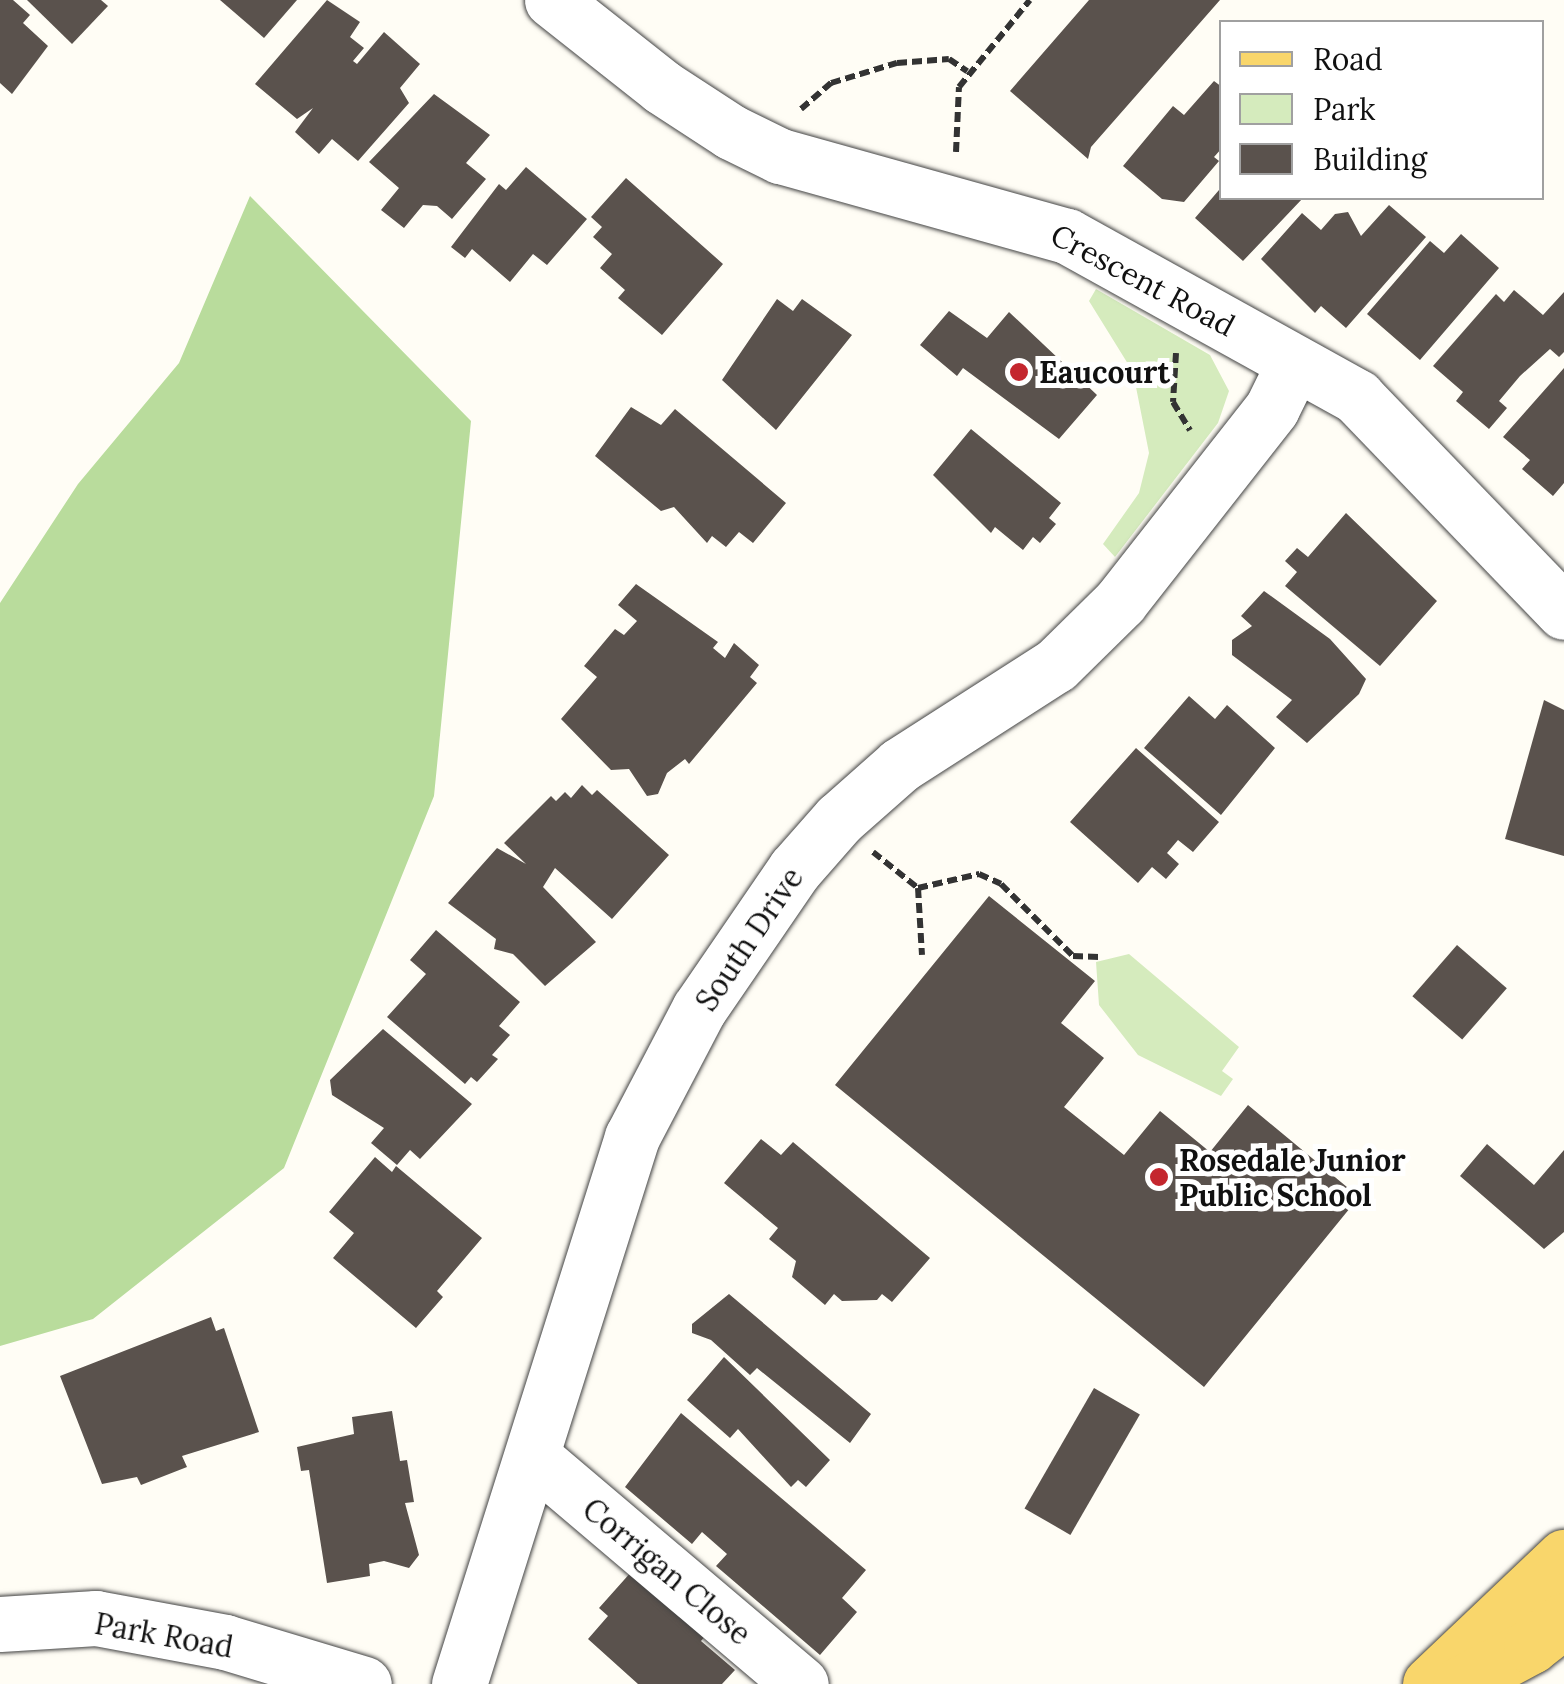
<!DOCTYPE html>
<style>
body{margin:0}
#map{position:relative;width:1564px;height:1684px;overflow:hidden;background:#fffdf5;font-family:Lora,serif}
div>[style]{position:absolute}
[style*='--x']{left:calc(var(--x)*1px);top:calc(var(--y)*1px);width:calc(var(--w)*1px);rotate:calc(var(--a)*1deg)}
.green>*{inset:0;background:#d5ebbd}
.forest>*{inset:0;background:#b9dc9c}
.building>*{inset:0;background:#5a524d;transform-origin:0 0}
.path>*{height:6px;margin-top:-3px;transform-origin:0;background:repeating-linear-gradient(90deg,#333 0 10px,transparent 0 15px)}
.roads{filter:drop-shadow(0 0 2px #444) drop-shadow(0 0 2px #444)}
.minor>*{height:55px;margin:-27.5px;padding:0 27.5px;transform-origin:27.5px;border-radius:27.5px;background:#fff}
.major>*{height:55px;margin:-27.5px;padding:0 27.5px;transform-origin:27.5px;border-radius:27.5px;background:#f9d66b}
.dots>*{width:28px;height:28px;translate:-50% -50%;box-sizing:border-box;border:5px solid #fff;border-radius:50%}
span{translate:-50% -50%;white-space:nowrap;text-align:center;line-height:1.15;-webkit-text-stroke:10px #fff;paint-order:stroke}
.street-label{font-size:30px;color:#111}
.poi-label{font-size:30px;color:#111;font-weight:700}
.left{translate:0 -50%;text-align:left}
.legend{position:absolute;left:1219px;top:20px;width:325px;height:180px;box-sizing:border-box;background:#fff;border:2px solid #a0a0a0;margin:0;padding:12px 18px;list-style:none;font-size:30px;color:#111}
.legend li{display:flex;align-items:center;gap:20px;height:50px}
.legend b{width:50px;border:2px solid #a0a0a0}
</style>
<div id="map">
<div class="green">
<i style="clip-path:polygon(1096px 289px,1210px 355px,1229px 391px,1218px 423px,1115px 557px,1103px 544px,1139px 493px,1149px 453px,1133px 372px,1089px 301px)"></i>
<i style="clip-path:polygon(1129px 954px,1239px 1047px,1222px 1071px,1233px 1079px,1221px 1096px,1138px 1055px,1099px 1005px,1096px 962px)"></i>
</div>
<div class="forest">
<i style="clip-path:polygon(250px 196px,471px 421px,434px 796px,284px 1168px,93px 1319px,0 1346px,0 603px,78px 484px,179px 363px)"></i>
</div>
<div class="building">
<i style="clip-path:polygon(0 0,13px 0,30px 15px,23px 23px,48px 46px,12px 94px,0 83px)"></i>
<i style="clip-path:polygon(27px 0,101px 0,108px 6px,72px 44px)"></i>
<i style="clip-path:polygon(220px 0,297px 0,264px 38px)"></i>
<i style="clip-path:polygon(327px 0,360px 22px,350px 37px,364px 48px,353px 61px,357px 64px,384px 32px,420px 64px,400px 88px,409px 103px,358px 161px,332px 139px,319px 154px,295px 132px,313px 108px,297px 119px,255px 84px)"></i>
<i style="clip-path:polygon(1089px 0,1220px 0,1091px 147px,1088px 159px,1010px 91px)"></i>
<i style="clip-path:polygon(1214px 81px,1222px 87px,1222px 148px,1214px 157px,1219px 161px,1184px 202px,1162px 199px,1123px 166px,1173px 106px,1184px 115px)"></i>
<i style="clip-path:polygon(434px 94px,490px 135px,466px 163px,486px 179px,452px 219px,437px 206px,423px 205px,404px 228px,381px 210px,399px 188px,369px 162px)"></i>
<i style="clip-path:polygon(526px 167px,587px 219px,547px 265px,533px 254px,510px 282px,472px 249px,465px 258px,451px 247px,499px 184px,506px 190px)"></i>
<i style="clip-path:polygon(626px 178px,723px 264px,662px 335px,618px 298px,625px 290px,600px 268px,612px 254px,593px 237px,602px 227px,591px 217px)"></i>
<i style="clip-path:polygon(1219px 190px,1222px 198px,1303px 198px,1243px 261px,1195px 218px)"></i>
<i style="clip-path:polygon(1389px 205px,1426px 237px,1346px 328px,1321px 306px,1315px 313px,1261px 259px,1302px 213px,1321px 230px,1335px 214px,1348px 212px,1361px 236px)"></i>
<i style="clip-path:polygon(1461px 234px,1499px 268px,1420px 360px,1367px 314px,1430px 241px,1444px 253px)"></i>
<i style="clip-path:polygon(1514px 290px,1543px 315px,1564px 292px,1564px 352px,1559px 357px,1550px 349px,1520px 376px,1499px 401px,1507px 408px,1489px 429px,1456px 401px,1463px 392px,1433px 366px,1496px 294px,1504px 302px)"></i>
<i style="clip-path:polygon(777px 299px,793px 311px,802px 299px,852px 335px,776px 430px,722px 380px)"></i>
<i style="clip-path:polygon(949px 311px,987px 338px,1009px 312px,1097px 395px,1059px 439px,963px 368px,957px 376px,920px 345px)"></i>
<i style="clip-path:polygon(1564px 368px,1564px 483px,1553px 496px,1522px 469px,1530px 460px,1503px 437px)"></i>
<i style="clip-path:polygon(631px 407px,661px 425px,675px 409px,786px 503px,753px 543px,739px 532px,726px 547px,712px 536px,707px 543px,674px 507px,661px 511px,595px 456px)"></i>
<i style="clip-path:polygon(971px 429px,1061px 503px,1049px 518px,1056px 524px,1040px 543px,1033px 537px,1023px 550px,995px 527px,991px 533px,933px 475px)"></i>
<i style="clip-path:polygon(1346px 513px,1437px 601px,1380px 666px,1285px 586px,1297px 572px,1285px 561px,1297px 548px,1308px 557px)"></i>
<i style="clip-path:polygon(636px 584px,718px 642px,713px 648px,725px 658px,734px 643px,759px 665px,750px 677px,757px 683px,689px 764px,685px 759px,667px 773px,658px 794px,647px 796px,629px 769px,611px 770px,561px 719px,597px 677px,584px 666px,615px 629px,624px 635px,637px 621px,618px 605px)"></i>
<i style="clip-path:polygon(1264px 591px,1330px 639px,1366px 679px,1359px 694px,1307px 743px,1276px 717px,1292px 700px,1232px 655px,1232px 640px,1252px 626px,1241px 616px)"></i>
<i style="clip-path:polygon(1189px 696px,1215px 719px,1227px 705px,1275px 748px,1221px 815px,1144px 748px)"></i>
<i style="clip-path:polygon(1544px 700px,1564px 710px,1564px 856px,1505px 839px)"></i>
<i style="clip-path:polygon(1136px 748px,1219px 822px,1193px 852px,1178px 840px,1167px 853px,1179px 864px,1166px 879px,1152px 867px,1138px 883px,1070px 822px)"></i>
<i style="clip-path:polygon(582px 785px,592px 795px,597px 790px,669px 855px,612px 919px,555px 868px,543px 887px,596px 942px,545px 986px,513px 954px,494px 949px,496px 939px,448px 903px,497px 848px,526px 864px,504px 843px,551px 796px,556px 801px,565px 792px,571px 798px)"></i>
<i style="clip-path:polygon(989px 896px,1095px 981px,1061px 1023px,1104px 1058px,1064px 1107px,1124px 1155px,1160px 1111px,1210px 1152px,1248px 1105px,1359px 1197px,1204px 1387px,835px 1085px)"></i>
<i style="clip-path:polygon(436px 930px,520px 1002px,499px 1026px,510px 1035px,492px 1055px,498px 1059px,477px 1082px,471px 1077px,465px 1084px,387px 1017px,426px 974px,410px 960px)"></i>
<i style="left:1457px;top:945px;width:66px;height:68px;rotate:41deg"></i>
<i style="clip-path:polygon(383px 1029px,472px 1104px,420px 1159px,410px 1150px,397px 1165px,371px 1143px,384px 1128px,332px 1095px,330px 1080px)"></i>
<i style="clip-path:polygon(761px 1139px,781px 1155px,793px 1142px,930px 1258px,892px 1302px,882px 1294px,877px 1300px,842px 1301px,834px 1294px,825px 1305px,792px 1277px,796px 1261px,769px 1239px,778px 1228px,724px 1183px)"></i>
<i style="clip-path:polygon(1487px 1144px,1534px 1185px,1564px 1150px,1564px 1232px,1544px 1249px,1460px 1176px)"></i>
<i style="clip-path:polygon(375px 1157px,392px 1172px,396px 1166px,482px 1238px,437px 1291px,443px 1297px,416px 1328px,333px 1258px,354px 1233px,329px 1212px)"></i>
<i style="clip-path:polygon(729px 1294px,871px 1414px,850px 1443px,757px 1368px,750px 1375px,711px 1340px,692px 1333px,692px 1324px)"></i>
<i style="clip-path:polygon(211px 1317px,216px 1331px,224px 1328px,259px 1432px,182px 1456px,187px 1467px,141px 1485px,137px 1477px,102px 1484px,60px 1376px)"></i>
<i style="clip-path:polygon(724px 1357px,830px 1460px,806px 1487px,798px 1480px,791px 1487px,738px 1429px,730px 1438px,687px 1400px)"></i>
<i style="left:1094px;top:1388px;width:53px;height:139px;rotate:30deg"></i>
<i style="clip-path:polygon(392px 1411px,400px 1461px,407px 1460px,414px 1502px,405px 1503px,419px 1555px,409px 1568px,384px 1561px,369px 1564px,370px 1576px,327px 1583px,309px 1470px,301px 1471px,297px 1447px,354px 1434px,352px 1417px)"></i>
<i style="clip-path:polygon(681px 1413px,866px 1570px,842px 1598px,857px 1612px,820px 1655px,716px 1566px,727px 1554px,702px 1532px,692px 1544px,625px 1487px)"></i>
<i style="clip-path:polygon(632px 1571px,707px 1634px,701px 1641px,735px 1670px,722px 1684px,638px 1684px,588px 1639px,608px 1616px,599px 1608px)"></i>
</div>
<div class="path">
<i style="--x:801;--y:109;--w:40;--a:-41"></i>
<i style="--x:831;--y:83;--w:69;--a:-16.9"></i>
<i style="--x:897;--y:63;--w:52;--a:-4.4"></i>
<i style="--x:949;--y:59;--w:22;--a:34"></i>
<i style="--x:956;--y:152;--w:65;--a:-87.4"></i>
<i style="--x:959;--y:87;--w:112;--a:-50.8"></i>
<i style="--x:1176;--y:353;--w:49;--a:93.5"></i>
<i style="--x:1173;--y:402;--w:33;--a:59"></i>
<i style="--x:873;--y:852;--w:58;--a:38.7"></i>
<i style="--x:918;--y:888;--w:67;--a:86.6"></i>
<i style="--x:918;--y:888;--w:63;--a:-12.9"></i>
<i style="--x:979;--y:874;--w:24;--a:24"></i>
<i style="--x:1001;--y:884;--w:102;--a:45"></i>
<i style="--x:1073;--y:956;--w:26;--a:2"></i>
</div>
<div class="roads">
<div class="minor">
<i style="--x:552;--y:0;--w:140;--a:38.3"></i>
<i style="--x:662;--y:87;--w:82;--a:33.1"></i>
<i style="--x:731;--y:132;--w:55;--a:26.1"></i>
<i style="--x:780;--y:156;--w:298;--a:15.6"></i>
<i style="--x:1067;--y:236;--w:332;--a:29"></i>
<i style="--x:1357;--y:397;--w:298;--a:46.1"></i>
<i style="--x:533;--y:1457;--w:351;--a:40.3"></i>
<i style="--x:0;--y:1624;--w:96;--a:-3.6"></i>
<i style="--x:96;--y:1618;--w:131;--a:10.5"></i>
<i style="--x:225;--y:1642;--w:145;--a:16.8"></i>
<i style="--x:459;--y:1684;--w:574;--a:-72.45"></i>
<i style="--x:632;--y:1137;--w:144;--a:-62.4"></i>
<i style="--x:699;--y:1009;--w:170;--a:-55.6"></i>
<i style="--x:795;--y:869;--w:67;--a:-48.7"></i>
<i style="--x:839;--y:819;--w:81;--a:-41.5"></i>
<i style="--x:900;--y:765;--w:185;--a:-32.7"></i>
<i style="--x:1056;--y:665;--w:90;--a:-44.5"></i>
<i style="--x:1120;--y:602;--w:246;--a:-51.9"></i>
<i style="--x:1272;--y:408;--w:50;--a:-63.9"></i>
</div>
<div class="major">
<i style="--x:1430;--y:1684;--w:185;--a:-43.5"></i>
<i style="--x:1460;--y:1684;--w:81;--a:-28.2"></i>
<i style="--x:1531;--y:1646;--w:42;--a:-38.2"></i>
</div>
</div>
<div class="dots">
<i style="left:1019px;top:372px;background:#c4262e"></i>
<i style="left:1159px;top:1177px;background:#c4262e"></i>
</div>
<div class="street-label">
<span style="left:1143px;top:280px;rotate:28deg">Crescent Road</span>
<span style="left:749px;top:939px;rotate:-56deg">South Drive</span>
<span style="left:667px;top:1571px;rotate:40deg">Corrigan Close</span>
<span style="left:164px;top:1635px;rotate:10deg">Park Road</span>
</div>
<div class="poi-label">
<span class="left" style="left:1039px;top:372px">Eaucourt</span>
<span class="left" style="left:1179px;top:1177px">Rosedale Junior<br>Public School</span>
</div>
<ul class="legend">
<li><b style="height:12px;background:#f9d66b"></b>Road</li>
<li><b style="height:28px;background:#d5ebbd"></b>Park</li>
<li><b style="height:28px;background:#5a524d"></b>Building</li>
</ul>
</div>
